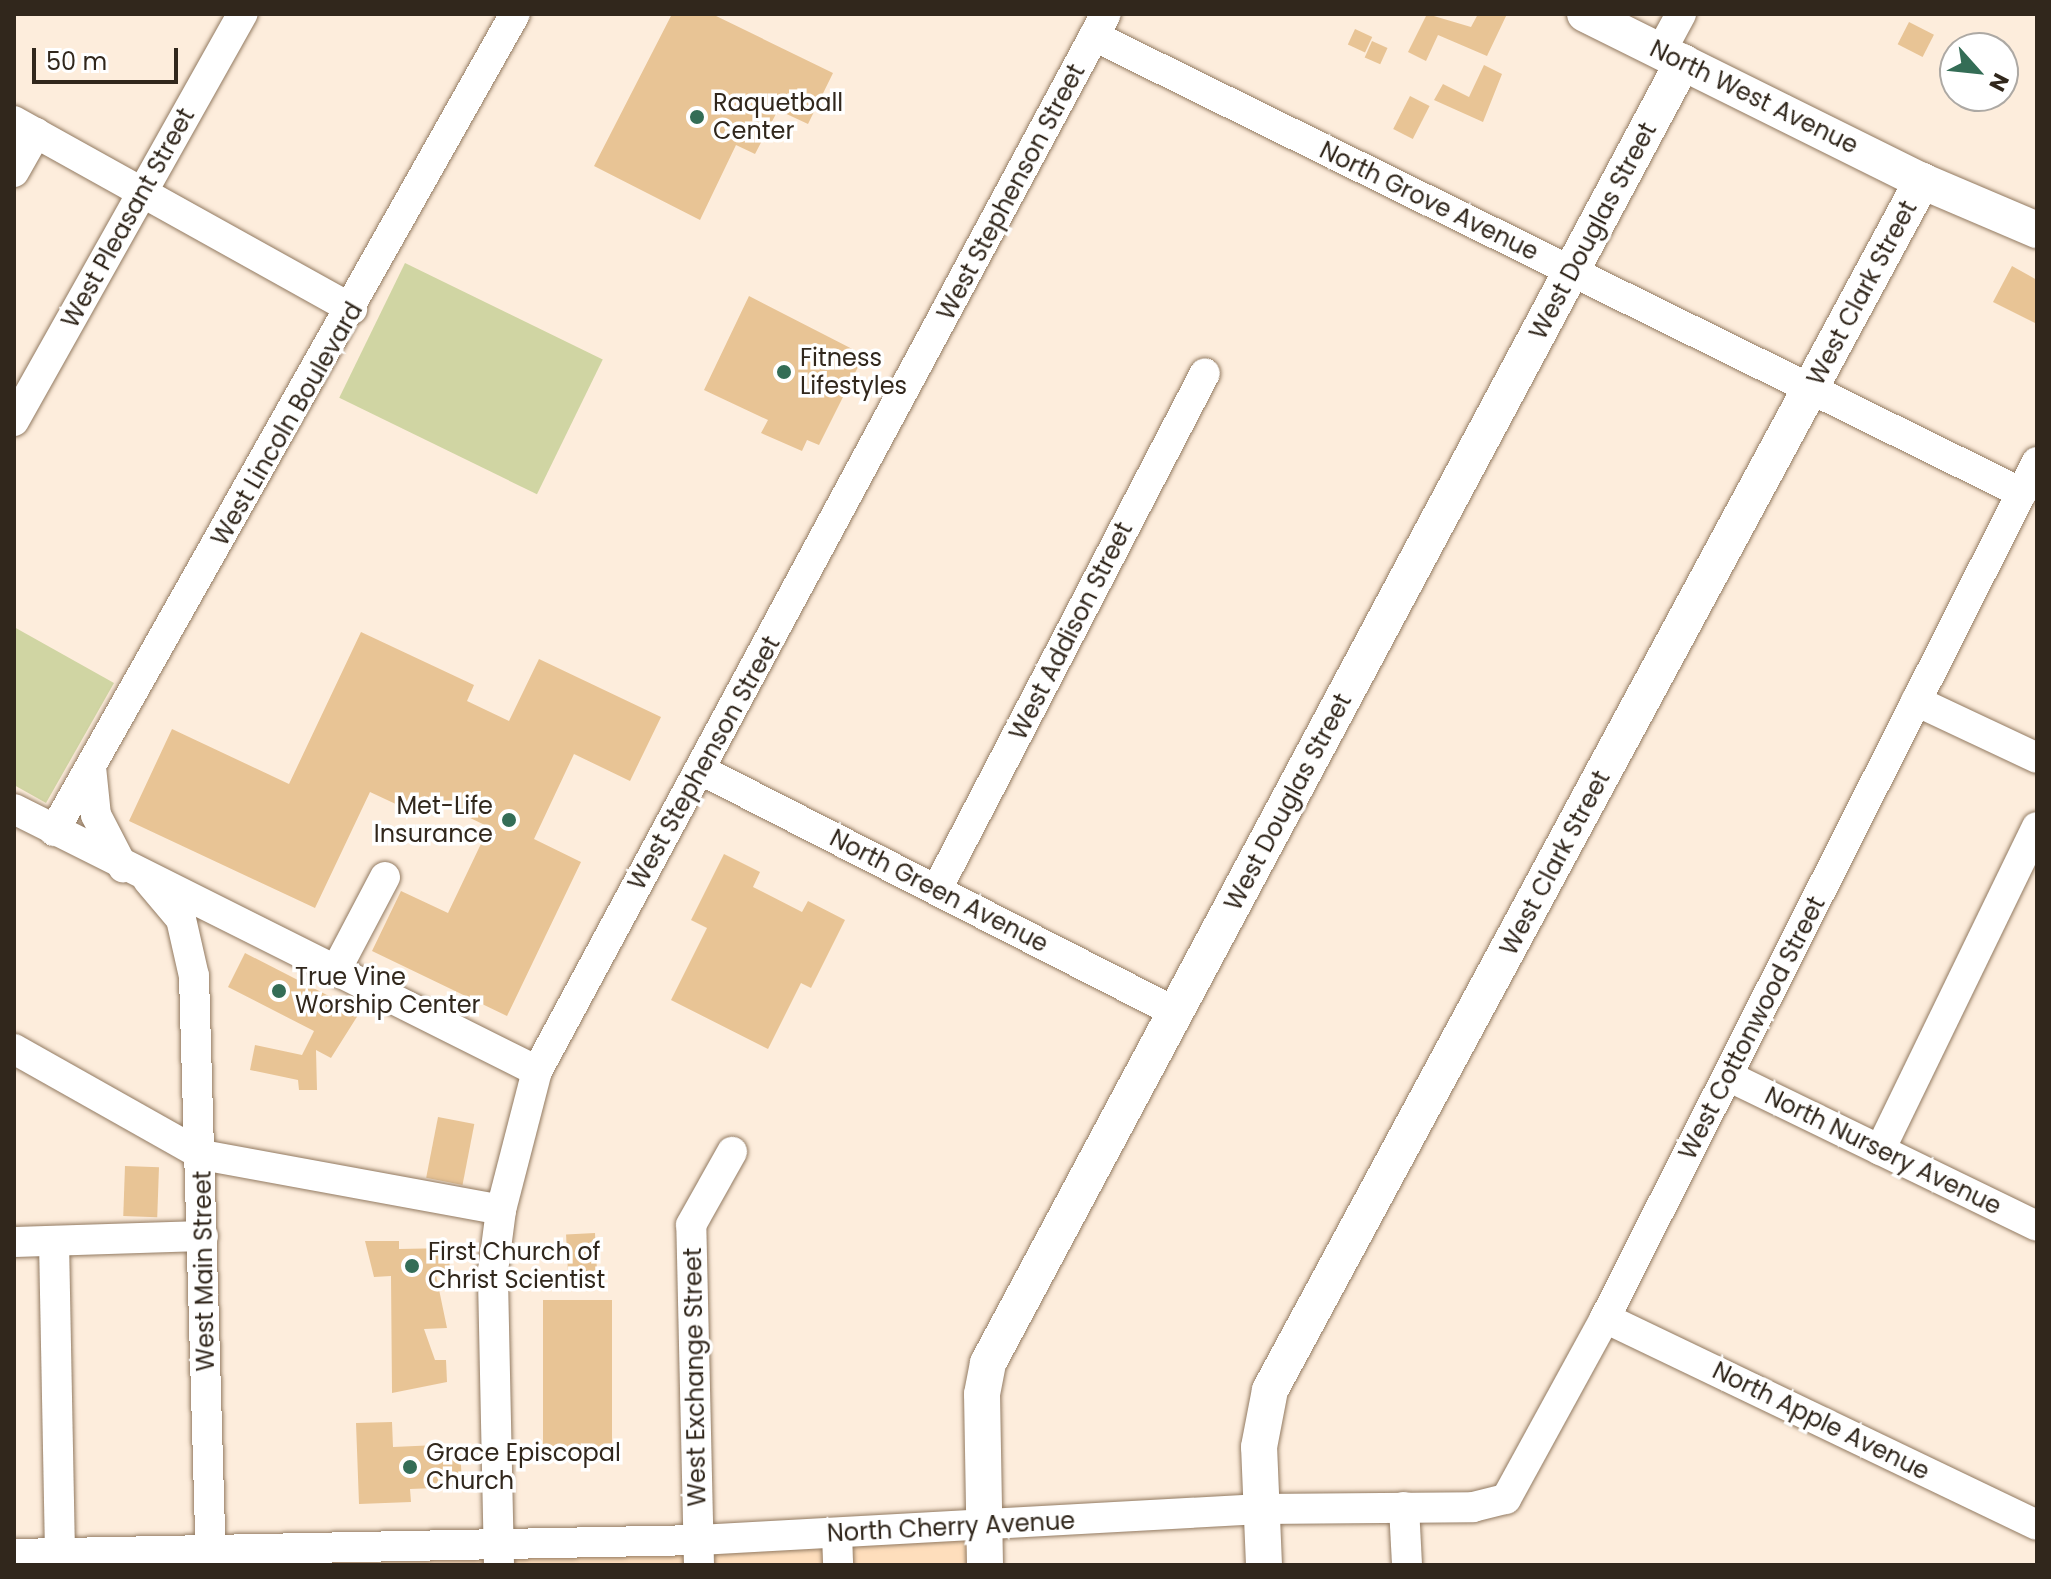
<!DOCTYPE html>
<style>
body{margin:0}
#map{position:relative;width:2051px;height:1579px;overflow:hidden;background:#fdeddc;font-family:Poppins,sans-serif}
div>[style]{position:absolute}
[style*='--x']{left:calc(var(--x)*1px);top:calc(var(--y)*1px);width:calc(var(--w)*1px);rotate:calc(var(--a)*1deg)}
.built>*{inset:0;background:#fedebc}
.green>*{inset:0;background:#d0d5a3;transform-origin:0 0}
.building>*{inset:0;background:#e8c495;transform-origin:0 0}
.roads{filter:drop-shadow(0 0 2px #927a61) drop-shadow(0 0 2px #927a61)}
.minor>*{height:30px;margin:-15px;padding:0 15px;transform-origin:15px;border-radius:15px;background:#fff}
.major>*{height:36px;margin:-18px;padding:0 18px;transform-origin:18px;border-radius:18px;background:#fff}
.dots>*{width:22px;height:22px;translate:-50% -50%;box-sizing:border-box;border:4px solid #fff;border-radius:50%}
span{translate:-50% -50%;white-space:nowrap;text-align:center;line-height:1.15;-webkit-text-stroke:7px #fff;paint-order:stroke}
.street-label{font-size:24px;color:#31271c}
.poi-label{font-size:24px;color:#31271c}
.left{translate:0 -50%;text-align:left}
.right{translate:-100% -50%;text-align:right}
.frame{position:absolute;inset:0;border:16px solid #31271c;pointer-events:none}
.north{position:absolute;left:1939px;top:32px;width:80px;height:80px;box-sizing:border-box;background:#fff;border:2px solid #ada9a4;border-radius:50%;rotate:117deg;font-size:22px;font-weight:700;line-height:32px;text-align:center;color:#31271c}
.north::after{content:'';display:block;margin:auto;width:28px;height:36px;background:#346d56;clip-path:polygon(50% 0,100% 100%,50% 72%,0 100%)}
.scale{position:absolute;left:32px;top:48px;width:146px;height:36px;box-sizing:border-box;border:4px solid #31271c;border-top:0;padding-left:10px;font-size:24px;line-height:28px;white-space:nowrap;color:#31271c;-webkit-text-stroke:6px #fff;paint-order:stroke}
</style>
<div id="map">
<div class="built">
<i style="clip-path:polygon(984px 1526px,985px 1565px,14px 1565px)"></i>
</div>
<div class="green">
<i style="left:405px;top:263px;width:220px;height:150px;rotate:26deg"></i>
<i style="clip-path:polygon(14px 627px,114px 683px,46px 803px,14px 785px)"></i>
</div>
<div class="building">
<i style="clip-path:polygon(672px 14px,712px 14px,833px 73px,808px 124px,778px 110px,755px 154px,736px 145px,700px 220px,594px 166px)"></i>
<i style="clip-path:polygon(1427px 14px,1471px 27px,1478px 14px,1507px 14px,1487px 56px,1438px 35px,1426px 61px,1408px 52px)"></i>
<i style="left:1909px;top:22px;width:28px;height:25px;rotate:27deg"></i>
<i style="left:1355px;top:29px;width:19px;height:17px;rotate:25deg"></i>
<i style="left:1372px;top:41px;width:17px;height:18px;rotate:24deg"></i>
<i style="clip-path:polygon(1484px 65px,1502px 74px,1483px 122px,1434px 100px,1443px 84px,1469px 97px)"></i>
<i style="left:1410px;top:96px;width:22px;height:37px;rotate:27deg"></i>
<i style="clip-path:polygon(2012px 266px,2037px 280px,2037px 324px,1993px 302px)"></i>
<i style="clip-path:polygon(749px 296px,864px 355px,819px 445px,807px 440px,802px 451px,761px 433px,768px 420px,704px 390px)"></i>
<i style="clip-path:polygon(361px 632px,474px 685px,467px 701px,509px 721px,539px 659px,661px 717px,630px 781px,574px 754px,534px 839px,581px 862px,507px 1016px,372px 951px,401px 891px,448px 913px,489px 827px,424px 796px,415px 813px,370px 792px,315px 908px,129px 821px,172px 729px,289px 784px)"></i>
<i style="clip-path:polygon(724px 854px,760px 872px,753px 887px,802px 912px,808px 901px,845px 920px,811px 988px,801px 983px,768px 1049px,671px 1000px,707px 928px,691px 920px)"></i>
<i style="clip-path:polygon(245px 953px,360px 1012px,331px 1058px,316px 1050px,317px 1090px,299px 1090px,298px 1080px,250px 1070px,255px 1045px,302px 1055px,314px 1031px,228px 987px)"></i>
<i style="left:438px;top:1117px;width:37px;height:62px;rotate:11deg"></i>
<i style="left:125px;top:1166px;width:34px;height:50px;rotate:2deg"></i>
<i style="left:595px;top:1233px;width:39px;height:29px;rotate:87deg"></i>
<i style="clip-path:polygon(365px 1241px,399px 1241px,399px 1249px,449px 1248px,450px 1275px,436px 1275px,447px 1328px,424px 1329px,435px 1360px,446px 1360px,447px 1382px,392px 1393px,391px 1276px,374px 1277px)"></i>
<i style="left:612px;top:1300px;width:150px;height:69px;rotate:90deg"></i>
<i style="clip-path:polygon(392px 1422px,393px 1447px,460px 1444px,462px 1487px,410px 1489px,411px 1502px,359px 1504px,356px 1423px)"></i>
</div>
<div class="roads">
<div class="minor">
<i style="--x:1094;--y:36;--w:1034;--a:26.22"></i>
<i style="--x:1661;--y:51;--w:42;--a:-61.6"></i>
<i style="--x:14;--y:121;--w:387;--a:29.1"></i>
<i style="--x:14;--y:172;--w:45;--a:-60.6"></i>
<i style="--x:14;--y:421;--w:467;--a:-60.7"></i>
<i style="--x:1916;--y:701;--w:134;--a:25.2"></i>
<i style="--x:91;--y:767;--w:48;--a:84.1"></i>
<i style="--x:96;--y:815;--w:59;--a:62.6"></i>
<i style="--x:703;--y:771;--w:530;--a:27.05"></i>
<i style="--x:14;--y:809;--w:585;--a:26.61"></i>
<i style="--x:54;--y:831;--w:938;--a:-60.57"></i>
<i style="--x:148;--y:880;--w:51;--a:49.8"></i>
<i style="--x:181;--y:919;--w:58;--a:77.2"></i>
<i style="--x:194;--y:976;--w:589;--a:88.35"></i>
<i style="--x:937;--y:889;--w:581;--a:-62.55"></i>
<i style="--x:336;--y:970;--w:105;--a:-62.2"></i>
<i style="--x:14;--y:1049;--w:216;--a:29.4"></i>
<i style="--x:202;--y:1155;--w:304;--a:10.4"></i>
<i style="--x:1728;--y:1076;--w:343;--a:25.9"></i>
<i style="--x:1880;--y:1150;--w:359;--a:-64.1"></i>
<i style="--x:54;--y:1241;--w:324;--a:88.9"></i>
<i style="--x:14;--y:1242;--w:189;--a:-1.8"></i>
<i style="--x:1605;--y:1318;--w:479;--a:25.6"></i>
<i style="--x:1404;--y:1507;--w:58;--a:87"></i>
<i style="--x:837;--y:1533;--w:32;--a:88"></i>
<i style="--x:14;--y:1554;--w:685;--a:-1.17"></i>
<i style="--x:699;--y:1540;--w:563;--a:-3.16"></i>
<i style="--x:1261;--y:1509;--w:212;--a:-0.5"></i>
<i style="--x:1473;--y:1507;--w:34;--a:-14"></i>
<i style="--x:1506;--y:1499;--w:206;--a:-61.3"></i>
<i style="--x:1605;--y:1318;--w:959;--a:-63.22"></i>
<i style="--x:499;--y:1565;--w:294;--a:-91.2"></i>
<i style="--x:493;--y:1271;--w:62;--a:-82.5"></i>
<i style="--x:501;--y:1210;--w:144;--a:-75.5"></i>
<i style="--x:537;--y:1071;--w:1200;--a:-61.71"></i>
<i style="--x:699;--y:1565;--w:340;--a:-91.3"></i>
<i style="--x:691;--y:1225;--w:84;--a:-60.7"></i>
</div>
<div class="major">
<i style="--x:1585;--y:14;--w:376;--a:26.4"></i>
<i style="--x:1922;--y:181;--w:125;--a:23.1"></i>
<i style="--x:985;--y:1565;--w:171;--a:-91"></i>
<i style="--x:982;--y:1394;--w:32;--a:-79"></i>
<i style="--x:988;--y:1363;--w:1475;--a:-61.89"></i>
<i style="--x:1264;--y:1565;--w:118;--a:-92.4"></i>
<i style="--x:1259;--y:1447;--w:58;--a:-79.1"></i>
<i style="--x:1270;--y:1390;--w:1374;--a:-61.66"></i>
</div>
</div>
<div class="dots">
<i style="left:697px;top:117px;background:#346d56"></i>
<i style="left:784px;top:372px;background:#346d56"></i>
<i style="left:509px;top:820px;background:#346d56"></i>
<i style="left:279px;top:991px;background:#346d56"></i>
<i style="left:412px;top:1266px;background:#346d56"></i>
<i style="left:410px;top:1467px;background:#346d56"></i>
</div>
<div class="street-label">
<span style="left:1754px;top:97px;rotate:26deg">North West Avenue</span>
<span style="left:1011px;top:192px;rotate:-62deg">West Stephenson Street</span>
<span style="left:1429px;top:201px;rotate:26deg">North Grove Avenue</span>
<span style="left:128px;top:218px;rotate:-61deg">West Pleasant Street</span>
<span style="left:1593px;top:231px;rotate:-62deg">West Douglas Street</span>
<span style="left:1862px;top:293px;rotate:-62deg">West Clark Street</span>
<span style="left:287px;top:424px;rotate:-60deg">West Lincoln Boulevard</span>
<span style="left:1071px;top:631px;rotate:-63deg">West Addison Street</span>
<span style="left:704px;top:763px;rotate:-61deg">West Stephenson Street</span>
<span style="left:1288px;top:802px;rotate:-62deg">West Douglas Street</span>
<span style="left:1555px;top:863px;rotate:-62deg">West Clark Street</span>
<span style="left:939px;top:891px;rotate:27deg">North Green Avenue</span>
<span style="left:1752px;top:1028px;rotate:-63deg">West Cottonwood Street</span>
<span style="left:1883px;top:1151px;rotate:26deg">North Nursery Avenue</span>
<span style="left:204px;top:1271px;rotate:-91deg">West Main Street</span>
<span style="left:695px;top:1377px;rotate:-91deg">West Exchange Street</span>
<span style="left:1821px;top:1421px;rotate:26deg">North Apple Avenue</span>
<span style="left:951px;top:1527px;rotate:-3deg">North Cherry Avenue</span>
</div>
<div class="poi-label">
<span class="left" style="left:713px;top:117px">Raquetball<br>Center</span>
<span class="left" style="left:800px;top:372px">Fitness<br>Lifestyles</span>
<span class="right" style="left:493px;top:820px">Met-Life<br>Insurance</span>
<span class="left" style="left:295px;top:991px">True Vine<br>Worship Center</span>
<span class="left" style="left:428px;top:1266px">First Church of<br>Christ Scientist</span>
<span class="left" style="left:426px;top:1467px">Grace Episcopal<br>Church</span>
</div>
<div class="frame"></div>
<div class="north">N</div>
<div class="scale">50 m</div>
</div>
